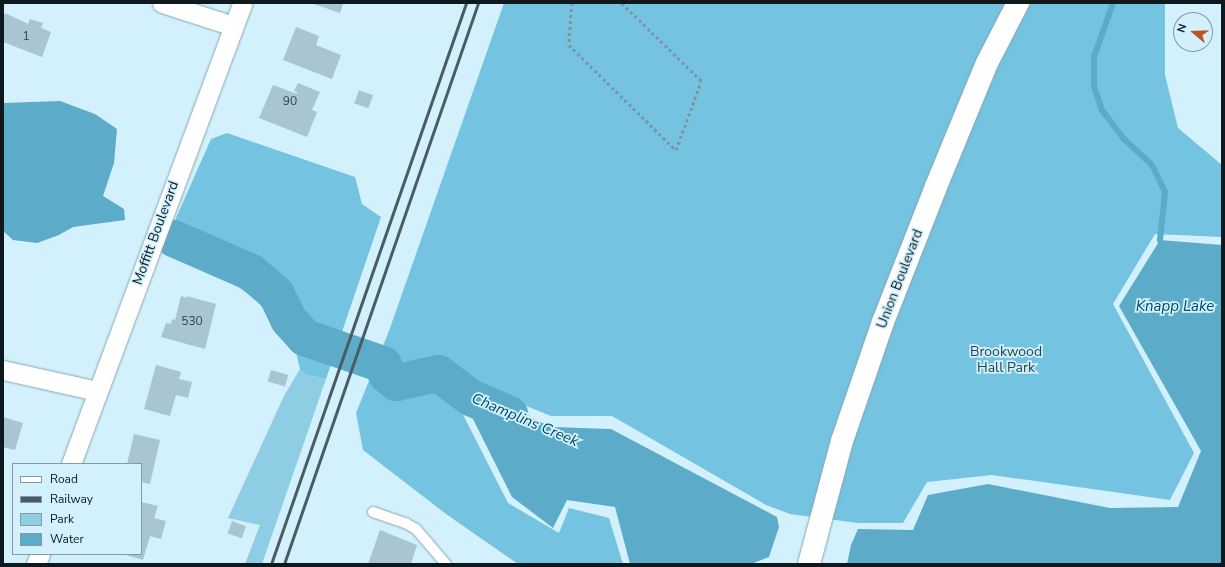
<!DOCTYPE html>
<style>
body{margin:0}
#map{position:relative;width:1225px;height:567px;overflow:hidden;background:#d2f1fd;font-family:"Nunito Sans",sans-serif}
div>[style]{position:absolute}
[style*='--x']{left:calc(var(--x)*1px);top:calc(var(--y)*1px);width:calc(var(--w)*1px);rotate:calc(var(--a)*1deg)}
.green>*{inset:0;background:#8fcde5}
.forest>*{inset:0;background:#74c3e1}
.water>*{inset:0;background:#5cabc8}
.stream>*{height:6px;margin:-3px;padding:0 3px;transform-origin:3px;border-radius:3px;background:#5cabc8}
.river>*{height:37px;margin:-18.5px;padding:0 18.5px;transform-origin:18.5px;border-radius:18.5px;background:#5cabc8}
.building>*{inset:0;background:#a8c5d1;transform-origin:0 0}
.path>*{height:2.5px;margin-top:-1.25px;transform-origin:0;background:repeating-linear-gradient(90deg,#7f959e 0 3px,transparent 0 6px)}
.roads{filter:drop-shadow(0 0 1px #8aa7b3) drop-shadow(0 0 1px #8aa7b3)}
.lane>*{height:10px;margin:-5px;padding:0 5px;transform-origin:5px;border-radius:5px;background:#fff}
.street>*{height:19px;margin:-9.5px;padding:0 9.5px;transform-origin:9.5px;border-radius:9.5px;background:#fff}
.secondary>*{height:22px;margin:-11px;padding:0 11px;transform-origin:11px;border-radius:11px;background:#fff}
.rail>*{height:3px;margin:-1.5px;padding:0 1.5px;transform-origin:1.5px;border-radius:1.5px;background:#4a5c62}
span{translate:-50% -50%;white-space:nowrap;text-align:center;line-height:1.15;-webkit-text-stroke:3.5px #d2f1fd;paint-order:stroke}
.number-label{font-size:12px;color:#34444a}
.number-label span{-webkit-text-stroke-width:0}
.street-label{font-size:14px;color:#0e191d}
.park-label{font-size:14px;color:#204451}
.water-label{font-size:15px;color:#014a5f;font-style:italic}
.frame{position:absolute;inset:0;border:4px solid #0e191d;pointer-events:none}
.legend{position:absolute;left:12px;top:463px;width:130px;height:92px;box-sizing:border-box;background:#d2f1fd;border:1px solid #849ba3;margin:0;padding:5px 7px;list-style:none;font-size:12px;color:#0e191d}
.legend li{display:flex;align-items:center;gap:8px;height:20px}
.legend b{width:20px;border:1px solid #849ba3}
.north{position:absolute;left:1173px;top:12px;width:40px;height:40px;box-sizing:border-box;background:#d2f1fd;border:1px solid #849ba3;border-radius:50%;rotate:289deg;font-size:11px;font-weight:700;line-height:16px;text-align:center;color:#0e191d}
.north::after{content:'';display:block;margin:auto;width:14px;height:18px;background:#ba5522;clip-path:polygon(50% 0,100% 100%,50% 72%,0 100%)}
</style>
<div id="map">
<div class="green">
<i style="clip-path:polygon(300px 369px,307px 375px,326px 379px,262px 564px,245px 564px,260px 525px,228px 518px,284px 396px)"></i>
</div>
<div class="forest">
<i style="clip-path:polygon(504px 3px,1165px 3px,1165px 75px,1178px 128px,1222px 165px,1222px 237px,1155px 234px,1113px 304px,1194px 453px,1170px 500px,992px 475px,927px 482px,903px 523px,858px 523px,790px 514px,766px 505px,612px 416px,551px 416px,467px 382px,456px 401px,508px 503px,559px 533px,569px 508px,609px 518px,623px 564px,518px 564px,446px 514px,363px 450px,356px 413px,389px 331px)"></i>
<i style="clip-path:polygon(227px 133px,355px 177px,362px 204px,381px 217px,326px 379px,307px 375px,300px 369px,294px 344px,255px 299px,222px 275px,164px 245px,211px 139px)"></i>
</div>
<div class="water">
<i style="clip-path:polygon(60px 101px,95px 114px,117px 129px,114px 163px,103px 196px,124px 209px,125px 220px,73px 227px,59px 235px,37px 243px,13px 240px,3px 231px,3px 103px)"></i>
<i style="clip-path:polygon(1160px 240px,1222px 245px,1222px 564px,847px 564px,851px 545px,858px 529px,913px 530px,928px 495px,988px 484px,1110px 508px,1178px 507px,1201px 451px,1119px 306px)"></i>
<i style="clip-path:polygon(459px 391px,553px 427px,611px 429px,777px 517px,779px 527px,769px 557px,751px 564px,630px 564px,615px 507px,567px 500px,553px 528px,512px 497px)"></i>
</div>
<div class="stream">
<i style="--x:1113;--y:3;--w:57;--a:109.4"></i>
<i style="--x:1094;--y:57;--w:29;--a:90"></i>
<i style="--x:1094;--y:86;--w:25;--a:72"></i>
<i style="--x:1102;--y:110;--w:36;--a:53"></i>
<i style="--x:1124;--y:139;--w:38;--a:43"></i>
<i style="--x:1152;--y:165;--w:30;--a:64"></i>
<i style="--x:1165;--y:192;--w:48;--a:95.9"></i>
<i style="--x:1160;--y:240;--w:9;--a:69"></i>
</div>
<div class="river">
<i style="--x:173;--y:238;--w:85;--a:23.6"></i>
<i style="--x:251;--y:272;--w:33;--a:41"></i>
<i style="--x:276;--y:294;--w:28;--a:64"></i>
<i style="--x:288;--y:319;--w:24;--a:48"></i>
<i style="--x:304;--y:337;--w:83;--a:18.9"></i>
<i style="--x:383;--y:364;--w:10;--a:73"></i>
<i style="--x:386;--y:374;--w:13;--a:39"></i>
<i style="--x:396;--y:382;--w:43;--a:-12.1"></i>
<i style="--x:438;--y:373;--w:40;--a:37"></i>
<i style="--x:470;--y:397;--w:43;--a:23.6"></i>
</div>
<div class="building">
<i style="clip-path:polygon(311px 3px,346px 3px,343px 4px,340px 13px)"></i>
<i style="clip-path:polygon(5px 13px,28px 24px,30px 19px,43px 23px,41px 28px,51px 32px,42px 57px,3px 42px,3px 19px)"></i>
<i style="clip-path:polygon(296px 27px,319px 36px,316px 45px,341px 55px,332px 79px,283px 60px)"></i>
<i style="clip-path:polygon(298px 83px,320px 92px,312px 110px,317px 112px,307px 137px,259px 118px,273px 85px,297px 94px,297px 92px,294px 91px)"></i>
<i style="left:359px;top:90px;width:15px;height:14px;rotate:20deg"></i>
<i style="clip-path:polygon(181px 296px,187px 298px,187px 296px,216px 304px,205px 349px,161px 337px,166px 323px,171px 324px,172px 319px,175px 320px)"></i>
<i style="clip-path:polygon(156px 365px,181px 372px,179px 379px,192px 382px,188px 398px,176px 395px,170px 416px,144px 409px)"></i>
<i style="left:271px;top:370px;width:18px;height:12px;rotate:16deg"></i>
<i style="clip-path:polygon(3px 417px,23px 423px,15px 450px,3px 447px)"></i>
<i style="clip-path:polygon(134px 434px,160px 440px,150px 484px,141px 482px,141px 464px,127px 464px)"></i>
<i style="clip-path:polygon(141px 502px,158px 506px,154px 518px,166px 521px,161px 539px,150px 536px,143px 560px,123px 554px,141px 554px)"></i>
<i style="left:232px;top:521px;width:15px;height:13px;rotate:20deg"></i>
<i style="clip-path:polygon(380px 530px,417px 545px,411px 564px,368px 564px)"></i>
</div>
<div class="path">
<i style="--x:572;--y:3;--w:42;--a:94.1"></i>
<i style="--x:569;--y:45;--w:150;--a:44.5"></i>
<i style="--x:676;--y:150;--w:73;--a:-70.1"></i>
<i style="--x:701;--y:81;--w:112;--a:-135.7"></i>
</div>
<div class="roads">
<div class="lane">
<i style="--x:373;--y:512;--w:36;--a:19"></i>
<i style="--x:407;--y:524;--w:10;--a:29"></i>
<i style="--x:416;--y:529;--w:46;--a:49.4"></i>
</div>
<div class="street">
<i style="--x:162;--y:3;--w:75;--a:17.9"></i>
<i style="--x:3;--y:370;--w:96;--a:12.6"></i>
<i style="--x:71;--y:464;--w:492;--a:-69.6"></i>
<i style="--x:36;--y:564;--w:11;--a:-68"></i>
</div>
<div class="secondary">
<i style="--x:809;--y:564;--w:127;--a:-75"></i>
<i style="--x:842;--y:441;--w:126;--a:-71"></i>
<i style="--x:883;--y:322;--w:143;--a:-68.6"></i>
<i style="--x:935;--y:189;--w:136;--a:-67.6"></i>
<i style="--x:987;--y:63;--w:68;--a:-62.7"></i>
</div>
</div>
<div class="rail">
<i style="--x:271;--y:564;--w:594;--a:-70.83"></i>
<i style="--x:284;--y:564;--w:594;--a:-70.92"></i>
</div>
<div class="number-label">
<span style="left:26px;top:37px">1</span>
<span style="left:290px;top:102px">90</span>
<span style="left:192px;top:322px">530</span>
</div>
<div class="street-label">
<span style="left:156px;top:233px;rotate:-70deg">Moffitt Boulevard</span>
<span style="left:900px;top:279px;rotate:-69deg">Union Boulevard</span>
</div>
<div class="park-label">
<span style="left:1006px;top:360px">Brookwood<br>Hall Park</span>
</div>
<div class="water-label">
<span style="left:1175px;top:307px">Knapp Lake</span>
<span style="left:525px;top:420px;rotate:23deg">Champlins Creek</span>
</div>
<div class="frame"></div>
<ul class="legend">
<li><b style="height:5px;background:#fff"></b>Road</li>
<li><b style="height:5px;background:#4a5c62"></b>Railway</li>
<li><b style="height:11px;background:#8fcde5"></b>Park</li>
<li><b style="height:11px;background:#5cabc8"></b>Water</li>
</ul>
<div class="north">N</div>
</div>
